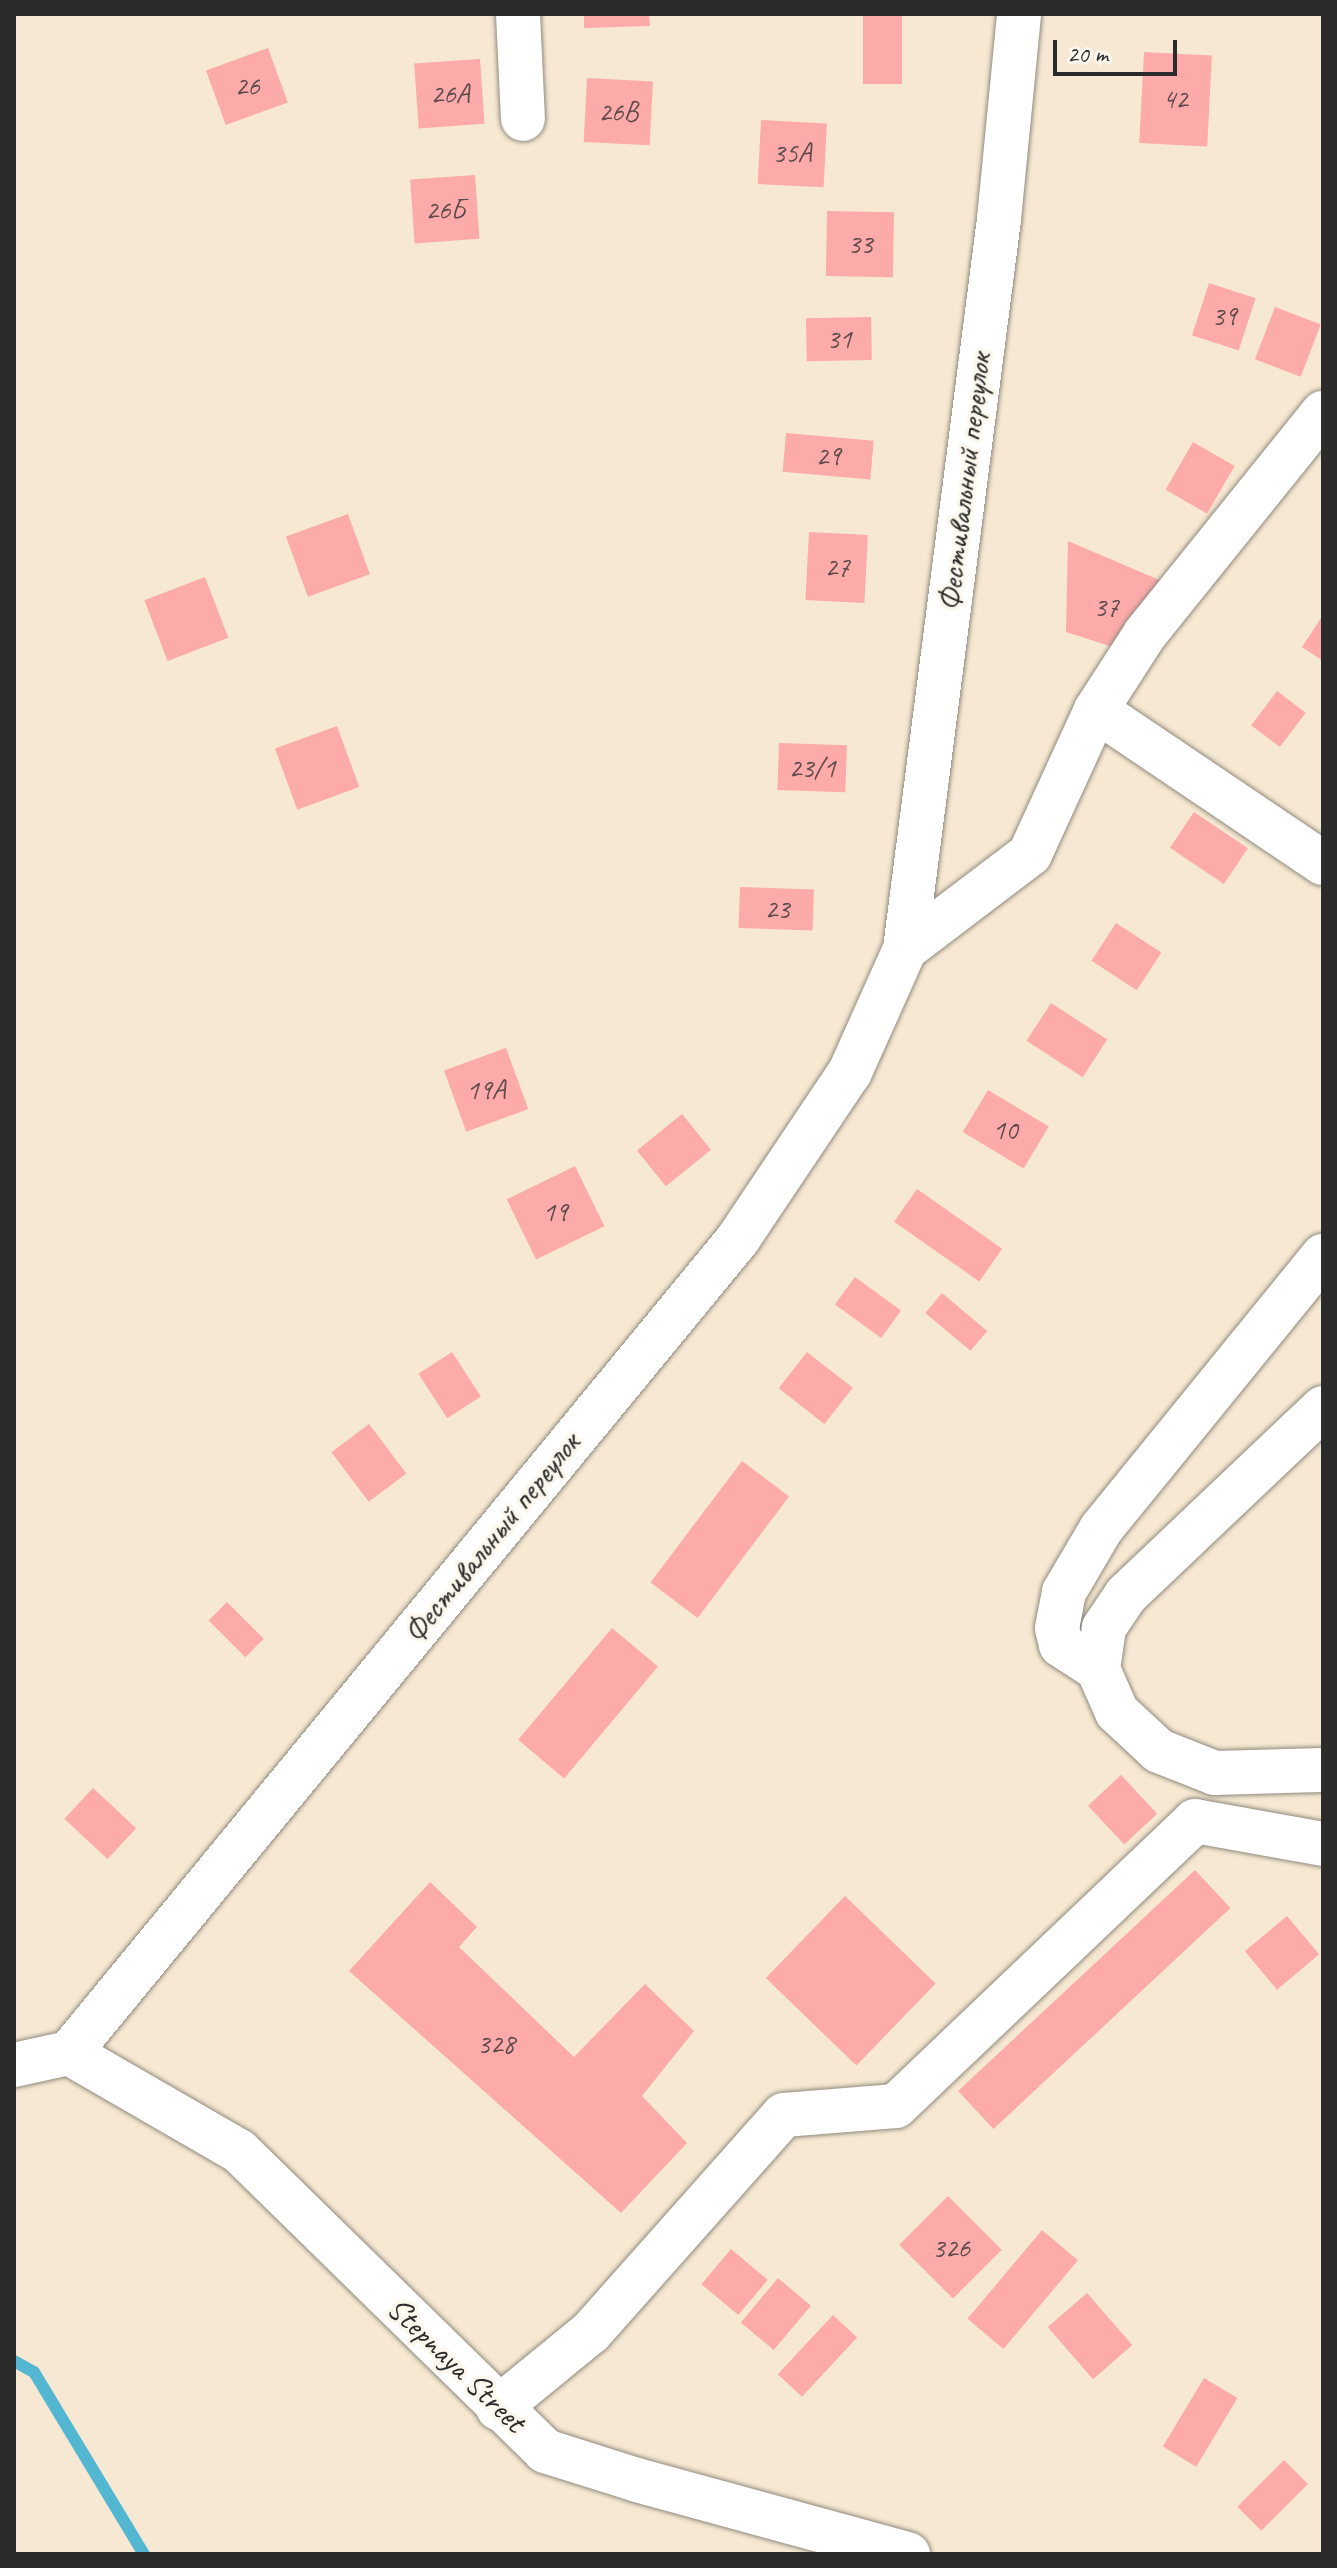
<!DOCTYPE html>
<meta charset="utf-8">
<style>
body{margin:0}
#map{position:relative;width:1337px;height:2568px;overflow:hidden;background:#f6e8d2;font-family:Caveat,sans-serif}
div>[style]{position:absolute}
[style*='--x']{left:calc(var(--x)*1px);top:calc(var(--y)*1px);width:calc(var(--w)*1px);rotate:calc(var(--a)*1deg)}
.stream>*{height:12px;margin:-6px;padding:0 6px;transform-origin:6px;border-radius:6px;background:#53b7d1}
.building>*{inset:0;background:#fcabaa;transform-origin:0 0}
.roads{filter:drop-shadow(0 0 2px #908a7e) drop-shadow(0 0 2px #908a7e)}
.minor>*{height:44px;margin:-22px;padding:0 22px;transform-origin:22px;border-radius:22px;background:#fff}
span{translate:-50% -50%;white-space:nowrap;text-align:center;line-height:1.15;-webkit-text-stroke:7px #fbf7ec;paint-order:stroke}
.number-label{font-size:28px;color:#5f4b4b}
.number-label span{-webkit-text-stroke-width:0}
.street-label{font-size:32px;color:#2b2b2b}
.frame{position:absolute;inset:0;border:16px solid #2b2b2b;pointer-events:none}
.scale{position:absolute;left:1053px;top:40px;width:124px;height:36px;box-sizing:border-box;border:4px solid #2b2b2b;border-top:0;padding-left:10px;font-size:24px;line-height:28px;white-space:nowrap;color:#2b2b2b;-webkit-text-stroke:6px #fbf7ec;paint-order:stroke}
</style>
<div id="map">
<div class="stream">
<i style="--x:14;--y:2361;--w:23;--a:29"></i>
<i style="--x:34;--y:2372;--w:213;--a:58.9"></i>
</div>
<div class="building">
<i style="clip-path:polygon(584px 14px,649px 14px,650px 26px,584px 28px)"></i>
<i style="left:863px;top:14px;width:39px;height:70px"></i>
<i style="left:268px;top:48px;width:58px;height:66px;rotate:70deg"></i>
<i style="left:1144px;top:52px;width:68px;height:91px;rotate:3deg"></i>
<i style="left:480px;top:59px;width:65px;height:66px;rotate:86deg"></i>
<i style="left:587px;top:78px;width:66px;height:64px;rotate:3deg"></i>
<i style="left:761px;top:120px;width:66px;height:64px;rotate:3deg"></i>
<i style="left:475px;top:175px;width:64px;height:65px;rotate:86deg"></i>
<i style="left:827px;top:211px;width:67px;height:65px;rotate:1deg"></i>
<i style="left:1209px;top:283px;width:49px;height:55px;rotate:18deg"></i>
<i style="left:1275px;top:307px;width:49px;height:56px;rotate:21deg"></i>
<i style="left:871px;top:317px;width:43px;height:65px;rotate:89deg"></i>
<i style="left:786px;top:433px;width:88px;height:39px;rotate:5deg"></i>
<i style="left:1193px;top:442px;width:48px;height:55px;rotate:30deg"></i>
<i style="left:348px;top:514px;width:64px;height:66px;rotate:70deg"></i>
<i style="left:809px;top:532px;width:59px;height:68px;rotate:3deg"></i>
<i style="clip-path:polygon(1068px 541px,1164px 582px,1116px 648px,1066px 632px)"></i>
<i style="left:205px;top:577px;width:65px;height:65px;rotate:69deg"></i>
<i style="clip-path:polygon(1323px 615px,1323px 661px,1302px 647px)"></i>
<i style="left:1277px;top:691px;width:36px;height:43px;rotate:37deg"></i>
<i style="left:337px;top:726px;width:65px;height:66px;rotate:70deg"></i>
<i style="left:779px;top:743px;width:68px;height:47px;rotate:2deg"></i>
<i style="left:1194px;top:812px;width:65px;height:43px;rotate:34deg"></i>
<i style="left:740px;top:887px;width:74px;height:41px;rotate:2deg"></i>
<i style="left:1116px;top:923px;width:54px;height:45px;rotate:33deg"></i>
<i style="left:1051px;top:1003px;width:67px;height:45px;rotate:33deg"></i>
<i style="left:506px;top:1048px;width:65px;height:66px;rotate:70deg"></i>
<i style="left:988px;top:1090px;width:71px;height:49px;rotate:31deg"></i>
<i style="left:682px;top:1114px;width:46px;height:58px;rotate:51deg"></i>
<i style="left:575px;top:1166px;width:67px;height:76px;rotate:64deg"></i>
<i style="left:917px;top:1189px;width:104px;height:40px;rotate:35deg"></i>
<i style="left:855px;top:1277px;width:57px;height:34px;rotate:36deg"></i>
<i style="left:942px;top:1293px;width:59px;height:26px;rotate:40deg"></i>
<i style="left:452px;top:1352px;width:53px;height:40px;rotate:57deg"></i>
<i style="left:807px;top:1352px;width:58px;height:46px;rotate:38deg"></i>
<i style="left:369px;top:1424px;width:62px;height:47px;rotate:53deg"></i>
<i style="left:742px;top:1461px;width:59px;height:152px;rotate:37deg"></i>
<i style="left:227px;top:1602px;width:52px;height:26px;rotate:45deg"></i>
<i style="left:612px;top:1628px;width:60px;height:146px;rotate:40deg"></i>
<i style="left:1121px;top:1775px;width:53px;height:45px;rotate:47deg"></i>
<i style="left:93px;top:1788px;width:59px;height:42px;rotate:43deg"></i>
<i style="left:1195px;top:1870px;width:52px;height:324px;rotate:47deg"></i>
<i style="clip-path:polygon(430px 1882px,477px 1927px,459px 1947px,574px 2057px,645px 1984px,694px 2031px,642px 2096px,687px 2143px,621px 2213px,349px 1971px)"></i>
<i style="left:845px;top:1896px;width:126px;height:114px;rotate:44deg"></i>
<i style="left:1287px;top:1916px;width:50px;height:55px;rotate:50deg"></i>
<i style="left:948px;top:2196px;width:76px;height:69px;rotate:45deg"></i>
<i style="left:1042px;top:2230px;width:47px;height:116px;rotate:40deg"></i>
<i style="left:731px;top:2249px;width:48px;height:46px;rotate:40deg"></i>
<i style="left:778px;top:2278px;width:43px;height:58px;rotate:40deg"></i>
<i style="left:1087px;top:2293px;width:69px;height:52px;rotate:49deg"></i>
<i style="left:833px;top:2315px;width:33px;height:81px;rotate:43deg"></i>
<i style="left:1204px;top:2378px;width:39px;height:80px;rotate:31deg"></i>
<i style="left:1284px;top:2460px;width:34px;height:66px;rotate:45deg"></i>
</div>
<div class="roads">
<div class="minor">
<i style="--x:518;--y:14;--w:105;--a:87.3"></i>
<i style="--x:1096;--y:710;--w:274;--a:34"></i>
<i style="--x:905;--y:949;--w:157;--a:-37.2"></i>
<i style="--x:1030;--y:854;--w:158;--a:-65.4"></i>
<i style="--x:1096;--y:710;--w:90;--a:-57.2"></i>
<i style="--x:1145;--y:634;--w:284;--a:-51.2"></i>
<i style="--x:1323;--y:1408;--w:272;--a:136.5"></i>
<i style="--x:1126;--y:1595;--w:40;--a:124"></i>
<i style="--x:1104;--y:1628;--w:41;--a:98.3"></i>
<i style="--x:1098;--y:1669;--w:47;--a:66.2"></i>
<i style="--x:1117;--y:1712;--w:57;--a:42.9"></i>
<i style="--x:1159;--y:1751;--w:60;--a:21.4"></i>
<i style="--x:1215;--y:1773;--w:108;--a:-1.6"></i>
<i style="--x:1098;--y:1669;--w:44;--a:-147"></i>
<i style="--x:1061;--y:1645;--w:17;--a:-103"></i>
<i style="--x:1057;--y:1628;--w:37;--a:-79"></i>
<i style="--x:1064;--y:1592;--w:73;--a:-59.6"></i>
<i style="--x:1101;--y:1529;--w:352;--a:-50.9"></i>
<i style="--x:69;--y:2053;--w:196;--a:30"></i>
<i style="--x:239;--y:2151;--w:429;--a:44.4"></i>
<i style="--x:545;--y:2451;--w:96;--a:17.5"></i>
<i style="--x:637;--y:2480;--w:281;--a:15.3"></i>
<i style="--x:14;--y:2065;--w:56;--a:-12.3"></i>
<i style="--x:69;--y:2053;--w:1054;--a:-50.58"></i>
<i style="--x:738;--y:1239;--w:201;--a:-56.2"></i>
<i style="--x:850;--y:1072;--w:135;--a:-65.9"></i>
<i style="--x:905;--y:949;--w:736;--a:-82.66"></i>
<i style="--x:999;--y:219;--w:206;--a:-84.4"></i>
<i style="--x:498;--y:2408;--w:120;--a:-39.3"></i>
<i style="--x:591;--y:2332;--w:290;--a:-48.4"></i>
<i style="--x:784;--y:2115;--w:112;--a:-4.6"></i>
<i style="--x:896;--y:2106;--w:413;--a:-43.6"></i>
<i style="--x:1195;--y:1821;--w:130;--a:10.2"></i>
</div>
</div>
<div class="number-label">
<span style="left:247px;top:86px">26</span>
<span style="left:450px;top:94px">26А</span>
<span style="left:1175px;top:99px">42</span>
<span style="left:618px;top:112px">26В</span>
<span style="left:792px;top:153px">35А</span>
<span style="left:445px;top:210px">26Б</span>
<span style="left:860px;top:244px">33</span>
<span style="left:1224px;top:316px">39</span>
<span style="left:839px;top:339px">31</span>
<span style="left:828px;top:456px">29</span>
<span style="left:837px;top:567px">27</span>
<span style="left:1106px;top:607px">37</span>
<span style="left:812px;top:768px">23/1</span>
<span style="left:777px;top:909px">23</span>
<span style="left:486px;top:1090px">19А</span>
<span style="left:1005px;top:1130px">10</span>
<span style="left:555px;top:1212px">19</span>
<span style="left:496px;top:2044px">328</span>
<span style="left:951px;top:2248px">326</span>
</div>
<div class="street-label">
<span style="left:965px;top:482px;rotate:-83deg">Фестивальный переулок</span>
<span style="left:492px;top:1538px;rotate:-51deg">Фестивальный переулок</span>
<span style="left:456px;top:2365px;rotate:44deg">Stepnaya Street</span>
</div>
<div class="frame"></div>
<div class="scale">20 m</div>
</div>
